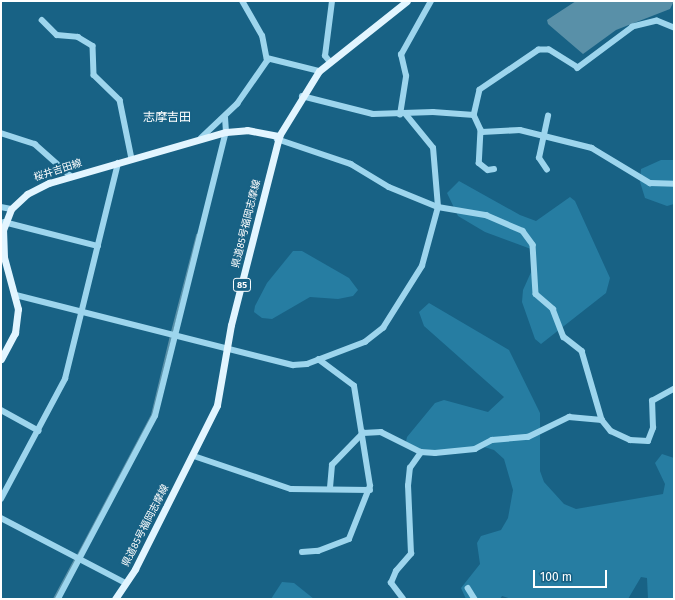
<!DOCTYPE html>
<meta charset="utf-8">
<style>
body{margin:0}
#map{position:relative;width:675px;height:600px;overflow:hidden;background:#186285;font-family:"Fira Sans","Noto Sans JP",sans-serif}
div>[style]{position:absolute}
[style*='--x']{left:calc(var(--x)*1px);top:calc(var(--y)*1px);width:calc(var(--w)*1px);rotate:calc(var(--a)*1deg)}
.green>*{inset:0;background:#267da2}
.water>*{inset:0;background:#5990a8}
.stream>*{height:1.5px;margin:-0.75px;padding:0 0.75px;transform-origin:0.75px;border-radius:0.75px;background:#5990a8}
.minor>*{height:5.5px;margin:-2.75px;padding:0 2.75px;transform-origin:2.75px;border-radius:2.75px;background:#9dd5ed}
.major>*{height:7px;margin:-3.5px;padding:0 3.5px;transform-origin:3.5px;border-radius:3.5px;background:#e2f5ff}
span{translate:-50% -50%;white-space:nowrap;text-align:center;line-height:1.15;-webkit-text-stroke:4px #186285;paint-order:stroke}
.shield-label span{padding:1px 3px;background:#186285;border:1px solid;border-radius:3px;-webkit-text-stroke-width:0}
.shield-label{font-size:9px;color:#fff;font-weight:700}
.street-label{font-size:10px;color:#fff}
.quarter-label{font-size:12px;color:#fff}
.frame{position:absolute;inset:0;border:2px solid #fff;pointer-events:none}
.scale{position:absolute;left:533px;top:570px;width:74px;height:18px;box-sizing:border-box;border:2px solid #fff;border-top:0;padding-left:5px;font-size:12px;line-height:14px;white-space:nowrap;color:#fff;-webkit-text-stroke:3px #186285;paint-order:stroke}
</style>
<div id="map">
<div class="green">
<i style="clip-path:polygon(661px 160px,674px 160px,674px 204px,667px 206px,645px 198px,640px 182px,641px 169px)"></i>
<i style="clip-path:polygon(459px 181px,520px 215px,536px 221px,570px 197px,575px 201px,610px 278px,606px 293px,541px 344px,535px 339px,522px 302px,523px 290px,532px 270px,531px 249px,485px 232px,458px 216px,447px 193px)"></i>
<i style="clip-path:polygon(293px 251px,302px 251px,349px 278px,358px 290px,353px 296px,338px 299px,310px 297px,272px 319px,262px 318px,254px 312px,255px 306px,267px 283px)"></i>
<i style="clip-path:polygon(429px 303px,509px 350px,540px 413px,540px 471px,544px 482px,564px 504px,576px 509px,663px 494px,665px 484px,655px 463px,662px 454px,674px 458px,674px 599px,648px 599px,647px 578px,641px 577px,628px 599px,512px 599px,502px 596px,500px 599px,466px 599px,461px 588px,480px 564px,477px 543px,481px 536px,501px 530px,508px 518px,513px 490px,504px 459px,494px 450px,484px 447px,450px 452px,419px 450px,406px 442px,407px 437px,435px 403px,444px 400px,488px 412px,504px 397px,424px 326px,419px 312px)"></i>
<i style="clip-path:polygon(282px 582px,294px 583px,314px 599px,271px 599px)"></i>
</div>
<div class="water">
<i style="clip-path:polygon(576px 1px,674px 1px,670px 9px,616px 30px,583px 54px,548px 24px,547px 20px)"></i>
</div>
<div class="stream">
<i style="--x:172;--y:332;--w:100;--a:-75.5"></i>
<i style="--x:78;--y:555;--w:158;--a:-62.1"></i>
<i style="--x:152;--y:415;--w:81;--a:-76.5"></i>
<i style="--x:54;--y:599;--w:47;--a:-61.8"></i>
</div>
<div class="minor">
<i style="--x:42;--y:20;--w:21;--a:45"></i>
<i style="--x:57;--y:35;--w:21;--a:5"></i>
<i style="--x:78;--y:37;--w:17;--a:31"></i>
<i style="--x:93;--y:46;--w:29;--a:88"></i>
<i style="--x:94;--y:75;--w:36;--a:44"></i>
<i style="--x:120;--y:100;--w:60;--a:78.5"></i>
<i style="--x:674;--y:28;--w:18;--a:-158"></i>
<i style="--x:657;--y:21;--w:25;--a:166"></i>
<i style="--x:633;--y:27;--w:69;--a:143.3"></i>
<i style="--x:578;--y:68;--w:34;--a:-148"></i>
<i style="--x:549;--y:50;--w:10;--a:180"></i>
<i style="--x:539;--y:50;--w:71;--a:145.9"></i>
<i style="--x:480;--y:90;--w:26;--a:103"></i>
<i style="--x:474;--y:115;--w:19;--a:65"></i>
<i style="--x:482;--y:132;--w:38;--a:-3"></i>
<i style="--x:520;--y:130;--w:74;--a:14"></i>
<i style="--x:592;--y:148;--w:68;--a:31.1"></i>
<i style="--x:650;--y:183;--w:24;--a:2"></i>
<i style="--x:267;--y:58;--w:54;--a:14"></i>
<i style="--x:329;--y:61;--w:6;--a:-129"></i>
<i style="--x:325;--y:56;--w:55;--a:-82.7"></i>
<i style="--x:302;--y:96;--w:73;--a:14.2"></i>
<i style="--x:373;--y:114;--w:60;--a:-1.9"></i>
<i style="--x:433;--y:112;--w:41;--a:4.2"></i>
<i style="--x:400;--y:115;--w:39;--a:-81"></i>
<i style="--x:406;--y:76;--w:22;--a:-103"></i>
<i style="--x:401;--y:55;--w:62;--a:-60.9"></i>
<i style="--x:481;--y:130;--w:33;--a:93"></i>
<i style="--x:479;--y:163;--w:11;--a:38"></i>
<i style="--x:488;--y:170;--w:6;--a:-9"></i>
<i style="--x:1;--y:133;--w:36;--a:18"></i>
<i style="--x:35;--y:144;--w:48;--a:41.6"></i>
<i style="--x:201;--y:138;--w:50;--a:-43.4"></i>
<i style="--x:237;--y:104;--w:52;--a:-55.1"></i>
<i style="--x:267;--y:61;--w:25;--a:-101"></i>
<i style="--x:262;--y:36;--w:40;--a:-119.7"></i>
<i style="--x:277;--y:139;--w:78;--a:18.7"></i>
<i style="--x:351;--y:164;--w:44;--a:31.2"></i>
<i style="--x:389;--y:187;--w:53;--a:22.2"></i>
<i style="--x:438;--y:207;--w:49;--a:9.5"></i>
<i style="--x:486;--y:215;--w:40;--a:23.4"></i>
<i style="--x:523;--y:231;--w:17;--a:54"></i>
<i style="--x:533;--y:245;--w:49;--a:86.5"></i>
<i style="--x:536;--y:294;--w:23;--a:41"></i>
<i style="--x:553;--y:309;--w:30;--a:69"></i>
<i style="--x:564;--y:337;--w:23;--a:38"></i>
<i style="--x:582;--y:351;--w:72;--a:73.8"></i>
<i style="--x:602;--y:420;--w:14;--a:51"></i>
<i style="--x:611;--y:431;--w:21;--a:25"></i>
<i style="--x:630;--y:440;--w:18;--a:3"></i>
<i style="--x:648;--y:441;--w:14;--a:-69"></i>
<i style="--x:653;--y:428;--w:27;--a:-92"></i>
<i style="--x:652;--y:401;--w:25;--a:-29"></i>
<i style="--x:547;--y:170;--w:14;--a:-124"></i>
<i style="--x:539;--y:158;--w:43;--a:-77.9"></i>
<i style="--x:1;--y:207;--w:10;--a:11"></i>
<i style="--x:4;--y:222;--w:97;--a:14.3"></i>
<i style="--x:16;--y:295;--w:286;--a:14.2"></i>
<i style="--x:293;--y:365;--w:14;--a:-4"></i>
<i style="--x:307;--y:364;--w:62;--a:-20.8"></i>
<i style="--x:365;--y:342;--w:23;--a:-38"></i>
<i style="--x:383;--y:328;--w:73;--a:-57.8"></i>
<i style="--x:422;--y:266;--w:61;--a:-74.8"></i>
<i style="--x:438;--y:207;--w:59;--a:-94.8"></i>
<i style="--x:433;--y:148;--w:43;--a:-129.3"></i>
<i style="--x:1;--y:410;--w:43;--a:28.9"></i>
<i style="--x:194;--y:456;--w:102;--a:18.8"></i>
<i style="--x:291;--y:489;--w:79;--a:0.7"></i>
<i style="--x:330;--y:488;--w:23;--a:-85"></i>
<i style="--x:332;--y:465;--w:45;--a:-45.9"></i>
<i style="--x:363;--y:433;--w:18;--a:-3"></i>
<i style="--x:381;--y:432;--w:45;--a:26.6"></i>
<i style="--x:421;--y:452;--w:14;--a:4"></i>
<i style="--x:435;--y:453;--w:40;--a:-5.7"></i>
<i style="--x:475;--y:449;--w:19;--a:-28"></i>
<i style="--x:492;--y:440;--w:36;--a:-5"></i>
<i style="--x:528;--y:437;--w:46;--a:-26"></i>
<i style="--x:569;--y:417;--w:33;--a:5"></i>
<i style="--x:1;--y:499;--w:136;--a:-61.9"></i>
<i style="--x:65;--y:379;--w:222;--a:-76.2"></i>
<i style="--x:1;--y:518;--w:141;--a:27.5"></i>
<i style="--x:302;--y:552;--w:16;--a:-4"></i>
<i style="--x:318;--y:551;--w:33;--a:-21"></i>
<i style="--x:349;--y:539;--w:57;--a:-68.4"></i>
<i style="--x:370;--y:486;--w:101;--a:-99.1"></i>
<i style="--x:354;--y:386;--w:44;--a:-143.4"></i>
<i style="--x:468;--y:588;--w:13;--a:58"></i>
<i style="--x:58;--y:599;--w:207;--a:-62.1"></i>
<i style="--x:155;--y:416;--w:293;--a:-76"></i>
<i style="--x:226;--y:132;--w:14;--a:-94"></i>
<i style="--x:403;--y:599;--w:20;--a:-127"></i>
<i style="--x:391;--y:583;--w:13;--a:-67"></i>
<i style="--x:396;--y:571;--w:23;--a:-49"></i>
<i style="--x:411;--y:554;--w:68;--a:-92.5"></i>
<i style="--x:408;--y:486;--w:18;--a:-84"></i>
<i style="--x:410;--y:468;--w:19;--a:-55"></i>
</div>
<div class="major">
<i style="--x:1;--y:359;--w:30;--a:-62"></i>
<i style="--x:15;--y:333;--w:24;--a:-83"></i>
<i style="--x:18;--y:309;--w:54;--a:-105.1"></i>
<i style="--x:4;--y:257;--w:27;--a:-92"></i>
<i style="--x:3;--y:230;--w:22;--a:-69"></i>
<i style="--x:11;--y:209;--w:22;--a:-43"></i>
<i style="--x:27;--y:194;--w:25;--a:-27"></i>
<i style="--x:49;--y:183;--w:184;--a:-16.1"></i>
<i style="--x:226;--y:132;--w:21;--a:-5"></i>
<i style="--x:247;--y:130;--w:33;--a:11"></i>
<i style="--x:115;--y:599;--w:36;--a:-56"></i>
<i style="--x:135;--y:569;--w:183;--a:-63.4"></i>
<i style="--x:217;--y:405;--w:81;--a:-80.1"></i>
<i style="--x:231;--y:325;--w:195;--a:-75.7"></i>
<i style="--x:279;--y:136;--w:76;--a:-58.4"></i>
<i style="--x:319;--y:71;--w:112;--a:-38.5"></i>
</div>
<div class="shield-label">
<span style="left:242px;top:285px">85</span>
</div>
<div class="street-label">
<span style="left:58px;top:171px;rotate:-18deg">桜井吉田線</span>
<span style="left:247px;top:224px;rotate:-76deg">県道85号福岡志摩線</span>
<span style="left:146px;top:526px;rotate:-63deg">県道85号福岡志摩線</span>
</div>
<div class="quarter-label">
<span style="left:167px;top:118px">志摩吉田</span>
</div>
<div class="frame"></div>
<div class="scale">100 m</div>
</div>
